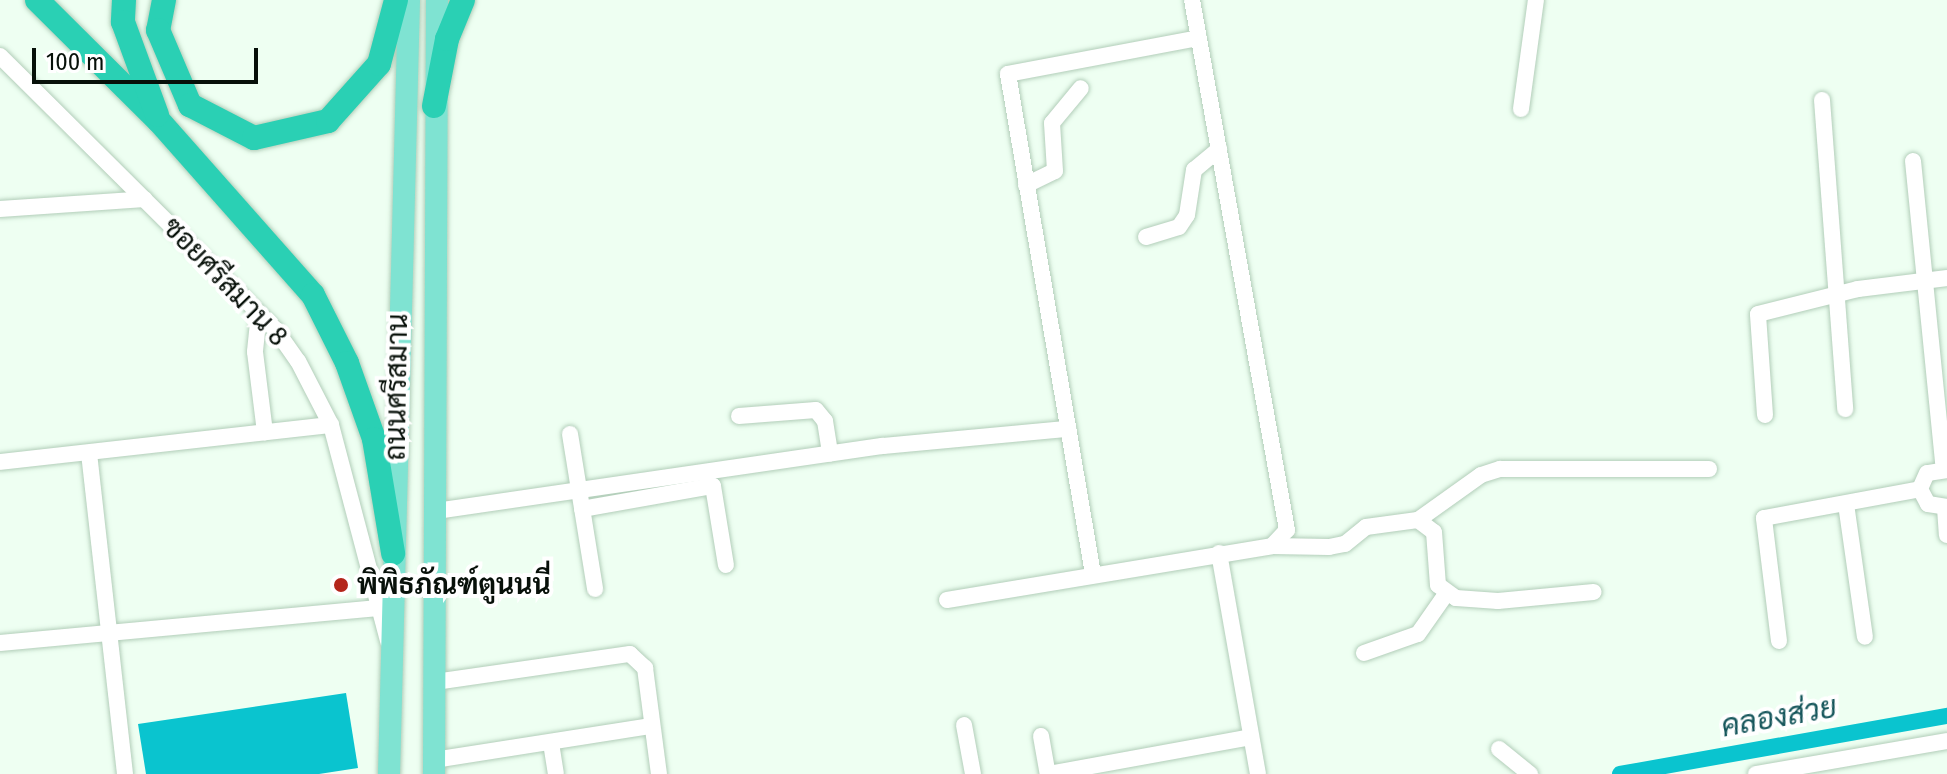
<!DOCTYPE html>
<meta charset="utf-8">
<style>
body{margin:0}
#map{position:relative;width:1947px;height:774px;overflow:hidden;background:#eefff2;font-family:"Fira Sans Condensed",Sarabun,sans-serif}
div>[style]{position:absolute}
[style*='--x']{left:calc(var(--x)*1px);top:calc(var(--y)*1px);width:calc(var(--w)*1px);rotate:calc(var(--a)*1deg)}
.water>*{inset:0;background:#0ac4cf}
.canal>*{height:16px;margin:-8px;padding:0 8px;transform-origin:8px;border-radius:8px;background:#0ac4cf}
.roads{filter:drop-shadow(0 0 2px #b2ceb9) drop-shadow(0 0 2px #b2ceb9)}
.minor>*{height:16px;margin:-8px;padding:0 8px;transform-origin:8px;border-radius:8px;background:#fff}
.major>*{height:22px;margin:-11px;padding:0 11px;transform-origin:11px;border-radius:11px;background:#7fe3d2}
.highway>*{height:24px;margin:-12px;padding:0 12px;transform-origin:12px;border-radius:12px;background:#2ad0b4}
.dots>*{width:22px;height:22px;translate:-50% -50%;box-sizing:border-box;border:4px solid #fff;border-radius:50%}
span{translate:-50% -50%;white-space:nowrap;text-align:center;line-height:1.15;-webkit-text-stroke:8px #fff;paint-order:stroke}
.street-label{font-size:28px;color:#071009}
.poi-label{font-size:28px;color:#071009;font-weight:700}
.left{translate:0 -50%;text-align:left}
.water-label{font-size:30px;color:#16565b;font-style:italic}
.scale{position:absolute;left:32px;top:48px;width:226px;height:36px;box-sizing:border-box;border:4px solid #071009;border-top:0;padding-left:10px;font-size:24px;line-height:28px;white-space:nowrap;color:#071009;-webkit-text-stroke:6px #fff;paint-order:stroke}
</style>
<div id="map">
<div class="water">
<i style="clip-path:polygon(346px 693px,358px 768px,319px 774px,146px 774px,138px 724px)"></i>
</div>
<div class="canal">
<i style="--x:1620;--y:774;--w:332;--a:-10.1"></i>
</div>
<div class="roads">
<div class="minor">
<i style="--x:0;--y:56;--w:389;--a:44.8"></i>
<i style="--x:276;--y:330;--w:38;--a:55"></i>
<i style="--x:298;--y:361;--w:72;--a:62.7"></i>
<i style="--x:331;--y:425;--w:223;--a:75.2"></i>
<i style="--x:1822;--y:100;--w:310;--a:85.7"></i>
<i style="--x:1521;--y:109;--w:110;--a:-82.2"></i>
<i style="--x:1913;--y:161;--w:310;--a:84.3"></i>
<i style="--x:1026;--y:185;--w:32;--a:-26"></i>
<i style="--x:1055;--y:171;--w:48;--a:-93.6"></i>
<i style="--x:1052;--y:123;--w:45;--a:-50.4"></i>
<i style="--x:0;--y:209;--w:145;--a:-3.9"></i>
<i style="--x:1146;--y:237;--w:34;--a:-17"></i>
<i style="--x:1179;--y:227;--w:14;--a:-56"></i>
<i style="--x:1187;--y:215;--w:46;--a:-81.2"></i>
<i style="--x:1194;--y:170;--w:33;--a:-40"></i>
<i style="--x:259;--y:313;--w:39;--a:96"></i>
<i style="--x:255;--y:352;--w:81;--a:82.9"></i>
<i style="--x:1765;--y:415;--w:101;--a:-94"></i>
<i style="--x:1758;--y:314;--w:103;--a:-14"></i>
<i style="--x:1858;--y:289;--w:90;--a:-7"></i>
<i style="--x:739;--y:416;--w:77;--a:-4.5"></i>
<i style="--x:816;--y:410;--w:14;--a:51"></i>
<i style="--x:825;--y:421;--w:33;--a:81"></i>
<i style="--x:570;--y:434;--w:157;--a:80.8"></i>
<i style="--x:89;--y:453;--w:323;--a:83.6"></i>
<i style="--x:0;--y:462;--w:333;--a:-6.4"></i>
<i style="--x:1947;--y:470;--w:20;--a:171"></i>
<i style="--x:1927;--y:473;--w:17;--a:114"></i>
<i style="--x:1920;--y:489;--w:17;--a:62"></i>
<i style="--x:1928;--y:504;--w:19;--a:9"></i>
<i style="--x:1846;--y:504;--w:134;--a:81.9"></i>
<i style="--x:1945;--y:508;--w:27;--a:86"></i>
<i style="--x:582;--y:509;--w:133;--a:-10"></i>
<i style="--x:713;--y:486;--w:80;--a:80.7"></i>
<i style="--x:436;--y:511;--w:452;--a:-8.3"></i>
<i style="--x:883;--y:446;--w:186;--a:-5.3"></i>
<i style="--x:1418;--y:520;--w:77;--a:-35.5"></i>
<i style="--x:1481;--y:475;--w:20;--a:-18"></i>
<i style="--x:1500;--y:469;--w:209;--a:0"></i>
<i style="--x:1272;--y:546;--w:57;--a:1"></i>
<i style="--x:1329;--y:547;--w:16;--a:-11"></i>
<i style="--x:1345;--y:544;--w:27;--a:-39"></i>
<i style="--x:1366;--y:527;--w:52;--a:-7.7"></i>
<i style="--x:1418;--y:520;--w:20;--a:37"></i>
<i style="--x:1434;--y:532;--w:53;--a:85.7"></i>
<i style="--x:1438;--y:585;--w:22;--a:36"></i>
<i style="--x:1456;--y:598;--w:42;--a:4.1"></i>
<i style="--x:1498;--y:601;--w:96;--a:-5.4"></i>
<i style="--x:1219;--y:553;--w:224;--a:80"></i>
<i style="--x:1093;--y:574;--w:507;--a:-99.65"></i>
<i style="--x:1008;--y:74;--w:194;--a:-10.7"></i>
<i style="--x:947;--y:600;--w:329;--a:-9.4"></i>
<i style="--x:1272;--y:546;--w:22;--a:-47"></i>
<i style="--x:1287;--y:530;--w:538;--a:-100.16"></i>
<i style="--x:1779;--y:641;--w:124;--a:-97"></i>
<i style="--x:1764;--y:518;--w:159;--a:-10.5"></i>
<i style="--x:0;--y:643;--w:380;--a:-5.3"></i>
<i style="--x:1364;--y:653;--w:57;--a:-19.4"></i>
<i style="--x:1418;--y:634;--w:49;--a:-55"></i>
<i style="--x:435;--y:682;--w:197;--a:-8.2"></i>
<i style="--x:630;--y:654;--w:21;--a:43"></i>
<i style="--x:645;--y:668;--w:107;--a:82.5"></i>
<i style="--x:964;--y:725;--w:50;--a:79.6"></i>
<i style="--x:1041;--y:736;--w:39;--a:80"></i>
<i style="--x:1048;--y:774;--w:206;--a:-10.3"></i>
<i style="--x:551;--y:743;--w:31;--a:81"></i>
<i style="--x:1499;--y:749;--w:40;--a:39"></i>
<i style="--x:434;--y:760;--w:220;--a:-8.9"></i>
<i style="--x:1756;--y:774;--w:194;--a:-9.8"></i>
</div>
<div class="major">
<i style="--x:389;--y:774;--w:774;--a:-88.52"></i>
<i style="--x:434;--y:774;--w:774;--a:-89.78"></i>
</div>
<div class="highway">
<i style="--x:37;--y:0;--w:172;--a:44.8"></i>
<i style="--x:159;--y:121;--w:232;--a:48.5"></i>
<i style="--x:313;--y:295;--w:76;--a:63.4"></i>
<i style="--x:347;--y:363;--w:81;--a:70.4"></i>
<i style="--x:374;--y:439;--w:116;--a:80.5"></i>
<i style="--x:124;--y:0;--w:22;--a:93"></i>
<i style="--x:123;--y:22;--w:99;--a:69.9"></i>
<i style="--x:164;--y:0;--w:31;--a:101"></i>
<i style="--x:158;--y:30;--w:82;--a:66.9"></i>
<i style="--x:190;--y:105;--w:72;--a:27.3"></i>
<i style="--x:254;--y:138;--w:76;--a:-12.9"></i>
<i style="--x:328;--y:121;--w:76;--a:-48.2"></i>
<i style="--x:379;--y:64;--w:66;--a:-75.1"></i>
<i style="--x:434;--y:106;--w:68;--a:-79"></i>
<i style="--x:447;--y:39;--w:42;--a:-67.7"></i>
</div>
</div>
<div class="dots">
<i style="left:341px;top:585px;background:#b4251b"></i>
</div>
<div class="street-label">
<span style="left:225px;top:282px;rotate:46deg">ซอยศรีสมาน 8</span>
<span style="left:397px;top:387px;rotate:-89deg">ถนนศรีสมาน</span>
</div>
<div class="poi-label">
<span class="left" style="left:357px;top:585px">พิพิธภัณฑ์ตูนนนี่</span>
</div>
<div class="water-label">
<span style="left:1779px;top:717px;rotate:-10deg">คลองส่วย</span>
</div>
<div class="scale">100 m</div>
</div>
